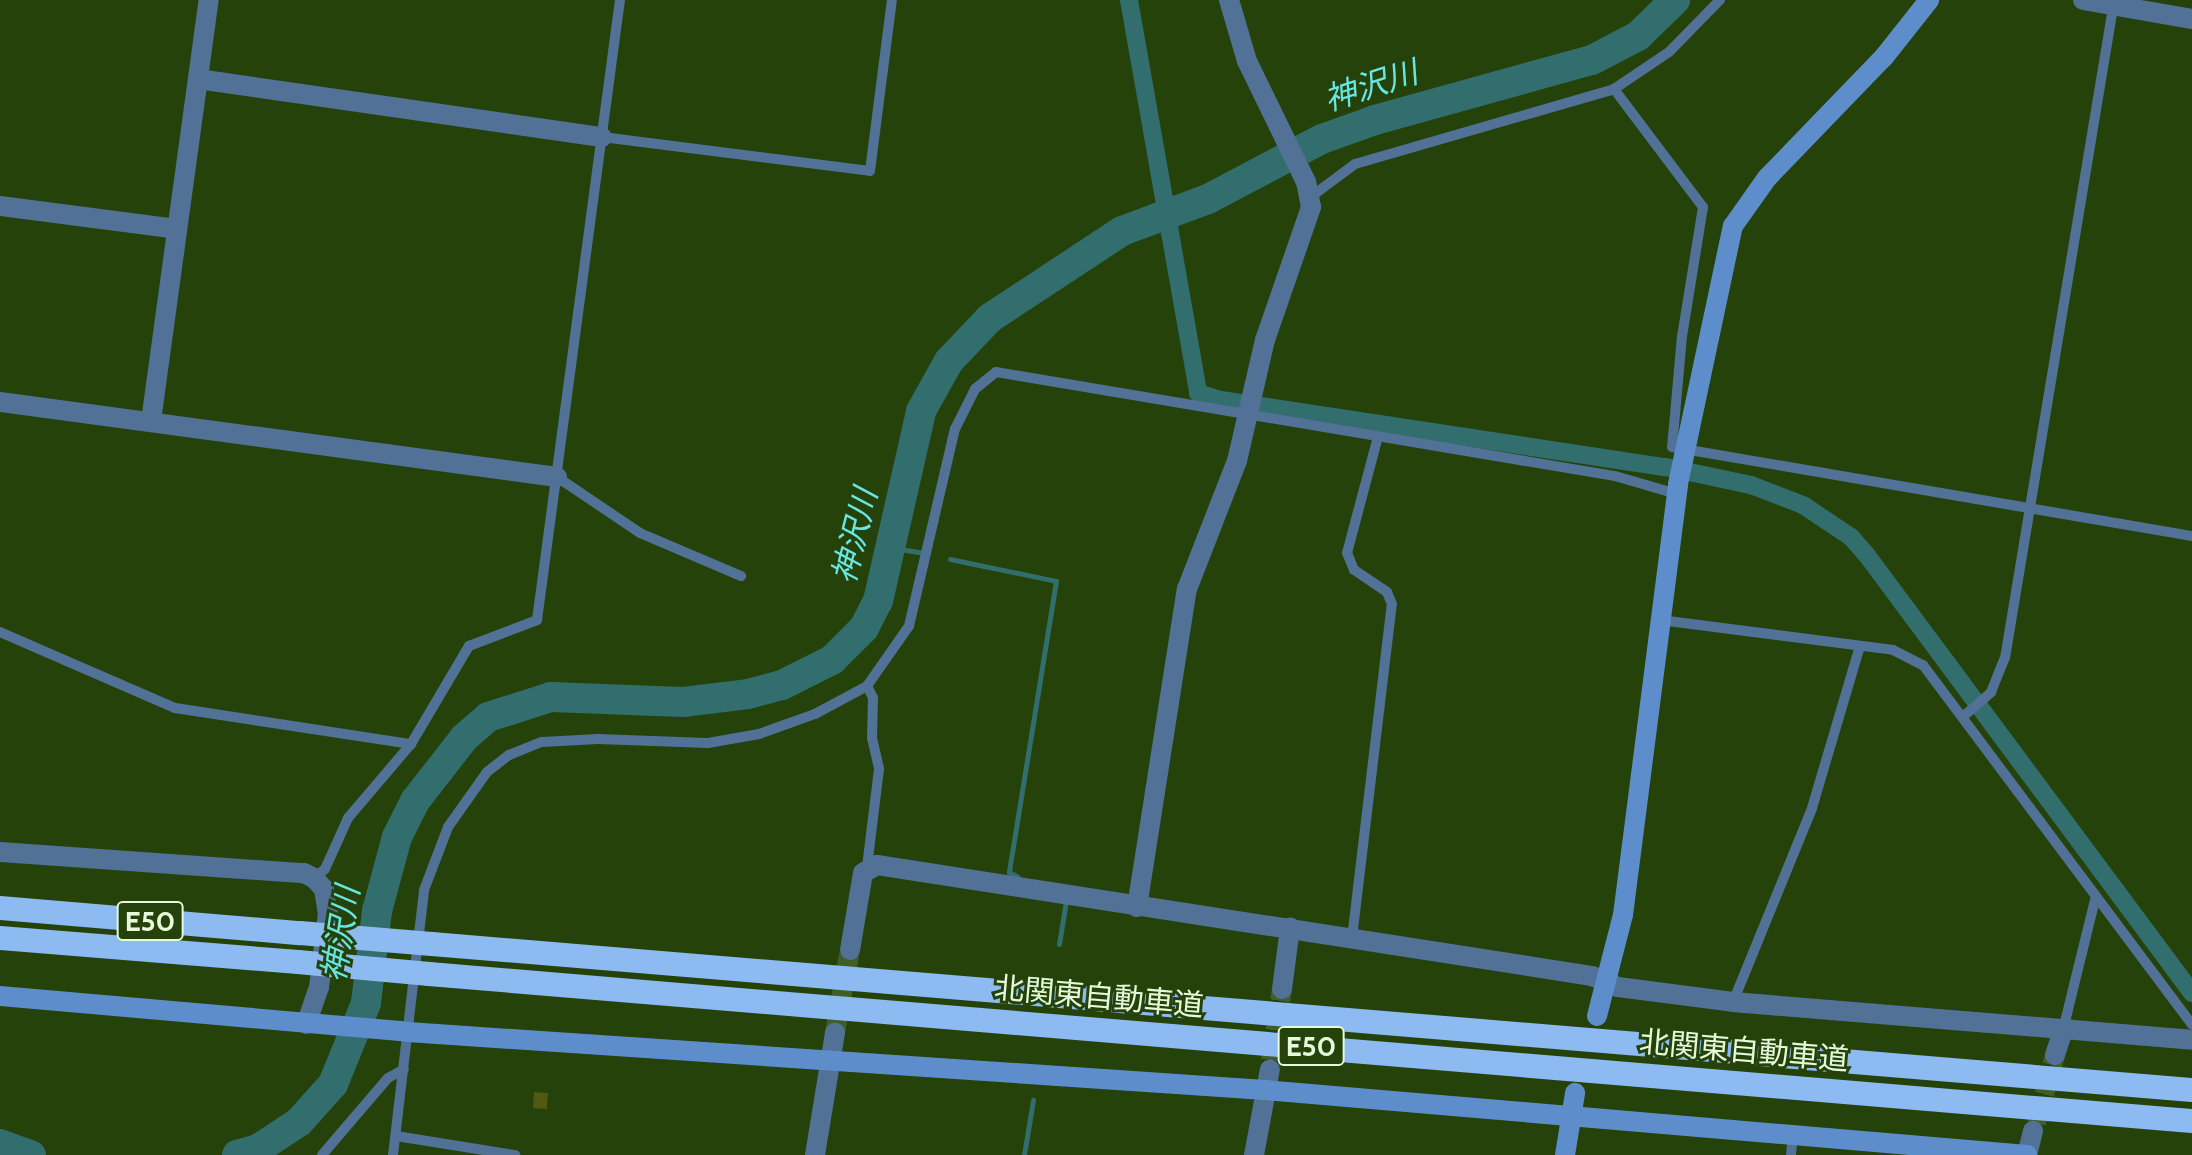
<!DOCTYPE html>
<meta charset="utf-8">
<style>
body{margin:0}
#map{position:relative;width:2192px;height:1155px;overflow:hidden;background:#244209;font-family:Cabin,"Noto Sans JP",sans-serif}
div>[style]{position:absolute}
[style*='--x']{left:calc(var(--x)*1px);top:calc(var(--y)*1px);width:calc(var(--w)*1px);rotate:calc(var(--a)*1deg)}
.stream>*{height:5px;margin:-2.5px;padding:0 2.5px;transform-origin:2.5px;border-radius:2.5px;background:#326e6d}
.canal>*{height:18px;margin:-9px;padding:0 9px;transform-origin:9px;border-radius:9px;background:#326e6d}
.river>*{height:30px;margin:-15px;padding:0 15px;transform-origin:15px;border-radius:15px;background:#326e6d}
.building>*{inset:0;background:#525711;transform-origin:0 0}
.street-tunnel>*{height:20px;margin-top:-10px;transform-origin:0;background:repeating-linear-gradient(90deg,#415e28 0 20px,transparent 0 30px)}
.lane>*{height:10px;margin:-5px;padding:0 5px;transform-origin:5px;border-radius:5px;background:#517197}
.street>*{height:20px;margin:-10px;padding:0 10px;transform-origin:10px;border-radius:10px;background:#517197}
.secondary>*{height:20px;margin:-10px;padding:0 10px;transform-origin:10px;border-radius:10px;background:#5d8ecb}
.highway>*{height:24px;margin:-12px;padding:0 12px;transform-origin:12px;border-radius:12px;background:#8dbaf1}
.highway-bridge>*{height:24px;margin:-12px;padding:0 12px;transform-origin:12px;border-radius:12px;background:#8dbaf1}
span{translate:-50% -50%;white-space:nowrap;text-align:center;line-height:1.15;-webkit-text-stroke:6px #244209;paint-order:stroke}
.shield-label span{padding:2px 6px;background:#244209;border:2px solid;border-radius:6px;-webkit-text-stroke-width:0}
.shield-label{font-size:28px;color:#e6fadb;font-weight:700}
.street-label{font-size:30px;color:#e6fadb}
.water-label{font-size:32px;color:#68e6e4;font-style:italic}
</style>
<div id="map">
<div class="stream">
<i style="--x:887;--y:547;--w:33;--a:9"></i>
<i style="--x:950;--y:559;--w:108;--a:11.7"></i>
<i style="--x:1056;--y:581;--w:295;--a:99.2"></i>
<i style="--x:1009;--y:872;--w:10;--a:29"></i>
<i style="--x:1059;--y:944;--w:44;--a:-80.8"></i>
<i style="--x:1024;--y:1155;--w:56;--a:-80.7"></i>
</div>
<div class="canal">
<i style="--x:1129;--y:0;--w:399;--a:80"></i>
<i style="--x:1198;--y:393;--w:24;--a:17"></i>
<i style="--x:1221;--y:400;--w:450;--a:8.6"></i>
<i style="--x:1666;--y:467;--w:87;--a:12"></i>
<i style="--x:1751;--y:485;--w:56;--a:21"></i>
<i style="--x:1803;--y:505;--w:58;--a:33.7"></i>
<i style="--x:1851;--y:537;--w:23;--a:49"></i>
<i style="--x:1866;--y:554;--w:547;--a:53.4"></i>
</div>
<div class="river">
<i style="--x:0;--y:1144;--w:33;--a:20"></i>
<i style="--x:237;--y:1155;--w:22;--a:-16"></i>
<i style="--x:258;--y:1149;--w:49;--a:-33.4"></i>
<i style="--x:299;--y:1122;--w:51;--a:-48.2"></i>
<i style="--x:333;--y:1084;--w:87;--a:-67.8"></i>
<i style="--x:366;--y:1003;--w:93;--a:-83.2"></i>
<i style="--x:377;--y:911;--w:77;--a:-74.9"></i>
<i style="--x:397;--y:837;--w:40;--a:-63.4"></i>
<i style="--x:415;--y:801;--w:80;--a:-52.1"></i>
<i style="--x:464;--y:738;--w:32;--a:-41"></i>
<i style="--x:488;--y:717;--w:66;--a:-17.6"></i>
<i style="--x:551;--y:697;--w:132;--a:2.2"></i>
<i style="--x:683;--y:702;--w:65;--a:-7"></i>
<i style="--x:748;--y:694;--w:35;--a:-15"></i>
<i style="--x:782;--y:685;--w:56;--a:-26.6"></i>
<i style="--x:832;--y:660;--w:45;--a:-45"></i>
<i style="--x:864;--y:628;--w:30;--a:-63"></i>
<i style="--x:878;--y:601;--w:195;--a:-77.2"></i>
<i style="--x:921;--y:411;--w:57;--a:-60.8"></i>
<i style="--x:949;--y:361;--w:59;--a:-46.4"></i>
<i style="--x:990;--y:318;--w:158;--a:-33.4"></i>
<i style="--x:1122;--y:231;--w:92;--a:-20.4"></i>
<i style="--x:1208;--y:199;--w:129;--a:-27.8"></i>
<i style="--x:1322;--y:139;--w:56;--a:-19.7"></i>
<i style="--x:1375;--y:120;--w:225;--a:-15.5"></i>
<i style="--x:1592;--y:60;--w:52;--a:-27.6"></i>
<i style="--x:1638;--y:36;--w:52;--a:-44.2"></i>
</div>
<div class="building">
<i style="left:534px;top:1092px;width:14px;height:16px;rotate:4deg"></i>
</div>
<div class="street-tunnel">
<i style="--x:835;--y:1033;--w:84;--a:-79.8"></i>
<i style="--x:1271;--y:1060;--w:72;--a:-81.2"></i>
<i style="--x:2036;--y:1123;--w:71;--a:-74.4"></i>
</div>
<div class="lane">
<i style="--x:1614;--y:89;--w:148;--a:53"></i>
<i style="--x:1703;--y:207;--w:131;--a:99.2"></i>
<i style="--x:1682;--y:336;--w:111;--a:95.1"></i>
<i style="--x:1672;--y:447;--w:528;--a:9.71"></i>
<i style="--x:602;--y:137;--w:270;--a:7.2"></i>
<i style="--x:870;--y:171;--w:172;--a:-82.7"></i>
<i style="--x:1312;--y:196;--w:54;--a:-36.7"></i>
<i style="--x:1355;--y:164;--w:270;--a:-16.1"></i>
<i style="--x:1614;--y:89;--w:66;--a:-33.9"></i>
<i style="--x:1669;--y:52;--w:73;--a:-45.6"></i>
<i style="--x:557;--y:477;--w:100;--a:34"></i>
<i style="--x:640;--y:533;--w:110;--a:23.1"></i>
<i style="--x:1660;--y:620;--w:235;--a:7.3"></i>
<i style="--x:1893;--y:650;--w:34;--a:27"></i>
<i style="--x:1923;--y:665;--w:449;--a:53.2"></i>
<i style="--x:0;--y:632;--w:191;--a:23.5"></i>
<i style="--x:175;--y:708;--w:239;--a:8.7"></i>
<i style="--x:867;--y:686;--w:13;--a:63"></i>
<i style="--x:873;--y:698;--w:40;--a:91.4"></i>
<i style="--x:872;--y:738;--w:32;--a:77"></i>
<i style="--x:879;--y:769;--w:99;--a:97"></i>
<i style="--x:1965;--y:715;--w:35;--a:-41"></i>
<i style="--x:1991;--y:692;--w:37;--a:-68"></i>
<i style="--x:2005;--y:658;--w:665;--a:-80.57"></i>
<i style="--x:314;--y:878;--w:14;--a:-39"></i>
<i style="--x:325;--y:869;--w:56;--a:-65.7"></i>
<i style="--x:348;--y:818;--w:97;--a:-49.6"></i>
<i style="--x:411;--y:744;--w:114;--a:-59.4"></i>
<i style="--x:469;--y:646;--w:73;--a:-20.9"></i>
<i style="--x:537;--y:620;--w:626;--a:-82.38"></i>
<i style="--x:1352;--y:938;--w:336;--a:-83.2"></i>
<i style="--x:1392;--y:604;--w:13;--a:-113"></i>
<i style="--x:1387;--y:592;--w:40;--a:-146"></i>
<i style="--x:1354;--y:570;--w:18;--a:-112"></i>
<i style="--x:1347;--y:553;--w:117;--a:-75.1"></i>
<i style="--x:1733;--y:1002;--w:209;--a:-67.8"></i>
<i style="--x:1812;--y:808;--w:169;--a:-73.5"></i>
<i style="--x:2063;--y:1030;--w:134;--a:-76.2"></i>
<i style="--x:396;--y:1136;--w:121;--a:9.1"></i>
<i style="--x:322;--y:1155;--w:101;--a:-49.4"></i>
<i style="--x:388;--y:1078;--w:18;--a:-29"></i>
<i style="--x:393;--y:1155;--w:267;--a:-83.3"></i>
<i style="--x:424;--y:890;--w:67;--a:-69.1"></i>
<i style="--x:448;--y:827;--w:67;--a:-54.7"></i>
<i style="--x:487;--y:772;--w:28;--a:-38"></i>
<i style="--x:509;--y:755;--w:35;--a:-22"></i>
<i style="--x:542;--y:742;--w:56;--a:-3.1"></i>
<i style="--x:598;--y:739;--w:110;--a:2.1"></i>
<i style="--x:708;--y:743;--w:52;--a:-10"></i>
<i style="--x:759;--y:734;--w:59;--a:-19.7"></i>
<i style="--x:815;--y:714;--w:59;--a:-28.3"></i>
<i style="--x:867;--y:686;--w:73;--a:-55"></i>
<i style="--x:909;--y:626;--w:202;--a:-76.9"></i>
<i style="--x:955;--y:429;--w:45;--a:-63.4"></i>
<i style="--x:975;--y:389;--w:27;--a:-39"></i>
<i style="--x:996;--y:372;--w:628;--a:9.54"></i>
<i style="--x:1615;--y:476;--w:65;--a:16.2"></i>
<i style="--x:1791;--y:1155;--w:22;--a:-85"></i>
</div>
<div class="street">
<i style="--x:2083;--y:0;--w:111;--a:9.9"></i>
<i style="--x:198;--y:79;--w:408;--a:8.2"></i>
<i style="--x:0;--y:206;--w:178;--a:7.4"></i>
<i style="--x:0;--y:402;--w:562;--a:7.67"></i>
<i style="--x:151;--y:421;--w:425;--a:-82.2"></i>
<i style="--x:0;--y:852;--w:305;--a:4"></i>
<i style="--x:304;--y:873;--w:11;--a:27"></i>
<i style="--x:314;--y:878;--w:15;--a:48"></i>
<i style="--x:324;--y:889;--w:24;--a:81"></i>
<i style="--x:328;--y:913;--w:75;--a:96.9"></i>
<i style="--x:319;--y:987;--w:39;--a:109"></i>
<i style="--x:1137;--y:907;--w:322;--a:-81.1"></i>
<i style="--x:1187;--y:589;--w:137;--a:-68.7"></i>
<i style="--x:1237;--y:461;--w:124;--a:-77"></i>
<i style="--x:1265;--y:340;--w:141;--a:-70.9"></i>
<i style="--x:1311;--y:207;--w:25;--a:-101"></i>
<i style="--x:1306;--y:182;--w:135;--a:-116"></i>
<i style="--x:1247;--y:61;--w:64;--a:-106.4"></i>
<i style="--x:850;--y:950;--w:78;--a:-80.4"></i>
<i style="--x:863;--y:873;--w:16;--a:-30"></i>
<i style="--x:877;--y:865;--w:724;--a:8.82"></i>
<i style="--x:1592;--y:976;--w:28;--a:23"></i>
<i style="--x:1618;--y:987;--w:116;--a:7.4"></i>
<i style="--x:1733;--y:1002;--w:461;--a:4.7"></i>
<i style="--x:1282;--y:989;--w:62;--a:-82.5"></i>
<i style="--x:2055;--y:1055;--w:26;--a:-72"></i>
<i style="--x:815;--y:1155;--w:124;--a:-80.7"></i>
<i style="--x:1254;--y:1155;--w:87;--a:-79.5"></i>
<i style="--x:2027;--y:1155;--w:25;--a:-76"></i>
</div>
<div class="secondary">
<i style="--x:0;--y:996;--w:410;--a:5"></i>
<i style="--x:408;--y:1032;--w:859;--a:3.87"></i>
<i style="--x:1265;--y:1090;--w:765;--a:4.88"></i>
<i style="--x:1597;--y:1016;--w:104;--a:-75.6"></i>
<i style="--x:1623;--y:915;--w:434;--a:-82.7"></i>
<i style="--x:1678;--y:484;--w:264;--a:-78"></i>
<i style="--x:1733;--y:226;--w:59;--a:-54.7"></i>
<i style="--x:1767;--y:178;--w:168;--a:-46"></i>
<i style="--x:1884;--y:57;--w:73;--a:-51.7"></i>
<i style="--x:1565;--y:1155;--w:63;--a:-80.8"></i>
</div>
<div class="highway">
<i style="--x:0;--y:908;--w:301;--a:4.8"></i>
<i style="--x:0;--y:938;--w:299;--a:4.6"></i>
<i style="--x:432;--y:944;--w:1766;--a:4.74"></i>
<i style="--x:429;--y:974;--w:1769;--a:4.77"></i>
</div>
<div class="highway-bridge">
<i style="--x:300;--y:933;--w:132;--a:4.8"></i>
<i style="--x:298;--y:962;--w:132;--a:5.2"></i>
</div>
<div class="shield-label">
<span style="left:150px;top:921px">E50</span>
<span style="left:1311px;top:1046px">E50</span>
</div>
<div class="street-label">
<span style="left:1099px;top:997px;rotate:5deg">北関東自動車道</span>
<span style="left:1744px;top:1051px;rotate:5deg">北関東自動車道</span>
</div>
<div class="water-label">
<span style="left:1371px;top:86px;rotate:-18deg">神沢川</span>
<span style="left:855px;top:536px;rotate:-76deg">神沢川</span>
<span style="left:341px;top:934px;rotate:-81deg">神沢川</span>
</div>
</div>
